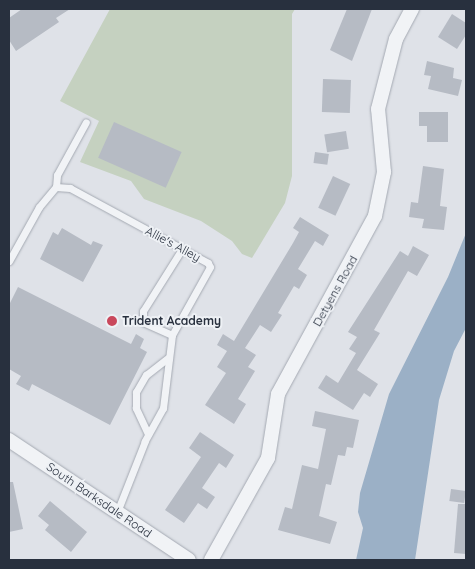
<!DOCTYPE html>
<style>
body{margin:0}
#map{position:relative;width:475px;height:569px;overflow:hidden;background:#dfe2e8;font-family:Quicksand,sans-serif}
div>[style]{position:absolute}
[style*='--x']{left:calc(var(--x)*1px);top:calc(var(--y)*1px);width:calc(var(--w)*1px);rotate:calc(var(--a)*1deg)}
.green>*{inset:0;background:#c5d1c0}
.water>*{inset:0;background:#9bb0c6}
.building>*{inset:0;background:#b6bbc4;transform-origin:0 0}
.roads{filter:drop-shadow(0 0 1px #a4a9b2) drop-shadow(0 0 1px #a4a9b2)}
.lane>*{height:7px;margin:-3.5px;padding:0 3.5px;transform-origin:3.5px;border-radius:3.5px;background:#f1f3f6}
.street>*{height:14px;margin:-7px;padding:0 7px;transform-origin:7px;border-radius:7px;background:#f1f3f6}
.dots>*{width:14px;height:14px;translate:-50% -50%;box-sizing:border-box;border:2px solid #eef1f5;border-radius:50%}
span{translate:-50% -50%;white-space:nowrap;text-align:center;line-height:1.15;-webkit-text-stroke:4px #eef1f5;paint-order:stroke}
.street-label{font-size:12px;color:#28303e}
.poi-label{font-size:12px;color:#28303e;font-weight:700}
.left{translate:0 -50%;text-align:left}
.frame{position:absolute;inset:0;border:10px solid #28303e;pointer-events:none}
</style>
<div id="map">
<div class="green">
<i style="clip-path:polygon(110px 9px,295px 9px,292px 14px,292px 176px,285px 203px,252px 258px,242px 254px,232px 241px,201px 221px,144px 199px,131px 181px,80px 162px,99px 121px,60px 101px)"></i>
</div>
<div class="water">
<i style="clip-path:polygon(466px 233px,466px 328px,454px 351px,439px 400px,415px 560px,356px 560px,363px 528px,358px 512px,360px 493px,389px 394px,448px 277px)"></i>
</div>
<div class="building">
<i style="clip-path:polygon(22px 9px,70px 9px,56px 18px,59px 22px,16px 51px,9px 40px,9px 18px)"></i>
<i style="clip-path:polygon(347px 9px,372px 9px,352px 61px,330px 50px)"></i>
<i style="clip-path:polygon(452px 14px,466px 23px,466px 35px,457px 49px,438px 37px)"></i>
<i style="clip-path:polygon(427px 61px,454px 68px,453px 78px,462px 80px,458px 96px,428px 89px,431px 76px,424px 75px)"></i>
<i style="left:323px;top:79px;width:28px;height:33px;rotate:2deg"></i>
<i style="clip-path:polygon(419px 112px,448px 112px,448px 142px,427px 142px,427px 126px,419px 126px)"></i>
<i style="left:114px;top:122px;width:74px;height:39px;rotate:24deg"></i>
<i style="left:346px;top:131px;width:18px;height:22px;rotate:81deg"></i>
<i style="left:315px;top:152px;width:14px;height:11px;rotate:8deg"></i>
<i style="clip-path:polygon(423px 166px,444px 169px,440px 206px,447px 207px,444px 230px,422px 228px,424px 219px,409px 217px,411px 202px,418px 203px)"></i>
<i style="left:333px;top:176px;width:19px;height:35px;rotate:25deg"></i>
<i style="clip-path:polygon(300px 217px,329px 235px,323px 246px,315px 241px,298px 269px,307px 275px,299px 289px,294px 286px,278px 313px,282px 315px,271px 332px,260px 325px,245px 348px,256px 355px,248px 367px,255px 371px,238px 399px,246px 404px,234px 424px,205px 405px,226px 373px,217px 367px,227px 351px,217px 345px,223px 334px,234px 341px,293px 243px,299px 232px,293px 228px)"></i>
<i style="clip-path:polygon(62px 228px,91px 245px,93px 241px,103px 245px,83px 282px,40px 259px,53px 232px,58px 235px)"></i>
<i style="clip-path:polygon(413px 246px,429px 255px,417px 276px,408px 271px,374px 330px,380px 333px,357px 370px,378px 384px,370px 397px,364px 393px,353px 410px,318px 388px,326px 375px,338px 383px,356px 353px,349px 349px,357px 337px,348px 332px,400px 251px,408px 256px)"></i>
<i style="clip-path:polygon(18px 287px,131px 344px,136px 334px,144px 339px,140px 348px,147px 352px,110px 425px,32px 384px,29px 391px,16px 384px,21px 376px,9px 369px,9px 305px)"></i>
<i style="clip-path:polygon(315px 411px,359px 420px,353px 448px,347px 447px,345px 456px,338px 455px,331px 485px,326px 484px,319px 516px,337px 522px,330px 544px,278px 530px,285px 507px,292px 509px,302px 465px,318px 469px,326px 429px,312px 426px)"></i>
<i style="clip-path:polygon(200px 432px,234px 455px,226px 468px,219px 463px,202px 488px,215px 497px,207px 509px,198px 503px,184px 523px,165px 510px,201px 457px,189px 448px)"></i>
<i style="clip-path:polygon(9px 482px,13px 482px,23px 529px,9px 532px)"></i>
<i style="left:451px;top:489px;width:15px;height:12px;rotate:8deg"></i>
<i style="clip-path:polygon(50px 501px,87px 532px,71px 552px,45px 530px,49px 525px,38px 516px)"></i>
<i style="clip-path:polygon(458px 504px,466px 504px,466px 554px,454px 553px)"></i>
</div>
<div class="roads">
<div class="lane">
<i style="--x:56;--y:187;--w:12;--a:-85"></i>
<i style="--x:57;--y:175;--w:60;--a:-61.3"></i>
<i style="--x:9;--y:261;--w:62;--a:-60.9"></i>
<i style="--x:39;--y:207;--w:26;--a:-50"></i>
<i style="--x:56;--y:187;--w:14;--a:4"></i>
<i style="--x:70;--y:188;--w:157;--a:28.5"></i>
<i style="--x:208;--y:263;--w:4;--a:63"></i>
<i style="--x:210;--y:267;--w:78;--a:119.2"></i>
<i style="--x:172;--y:335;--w:74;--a:97"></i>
<i style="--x:163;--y:408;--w:38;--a:119"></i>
<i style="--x:145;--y:441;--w:76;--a:111.5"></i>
<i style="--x:172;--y:335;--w:32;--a:-156"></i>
<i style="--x:143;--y:322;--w:11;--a:-90"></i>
<i style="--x:143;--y:311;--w:73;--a:-57.8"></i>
<i style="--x:148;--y:434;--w:29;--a:-115"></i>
<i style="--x:136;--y:408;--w:16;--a:-90"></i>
<i style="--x:136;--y:392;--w:20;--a:-60"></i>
<i style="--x:146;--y:375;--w:28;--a:-38"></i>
</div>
<div class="street">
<i style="--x:9;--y:440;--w:216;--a:33.7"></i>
<i style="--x:211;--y:560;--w:117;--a:-60.8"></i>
<i style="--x:268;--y:458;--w:65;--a:-81.1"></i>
<i style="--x:278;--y:394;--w:203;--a:-61.4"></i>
<i style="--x:375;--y:216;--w:45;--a:-78.4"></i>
<i style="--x:384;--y:172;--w:63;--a:-95.4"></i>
<i style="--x:378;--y:109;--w:72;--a:-75.6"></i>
<i style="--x:396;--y:39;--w:34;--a:-62"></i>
</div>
</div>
<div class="dots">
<i style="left:112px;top:321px;background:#c9485c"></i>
</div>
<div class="street-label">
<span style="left:173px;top:244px;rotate:28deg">Allie's Alley</span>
<span style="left:335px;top:291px;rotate:-61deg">Detyens Road</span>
<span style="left:99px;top:500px;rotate:34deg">South Barksdale Road</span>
</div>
<div class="poi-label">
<span class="left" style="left:122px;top:321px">Trident Academy</span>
</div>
<div class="frame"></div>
</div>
